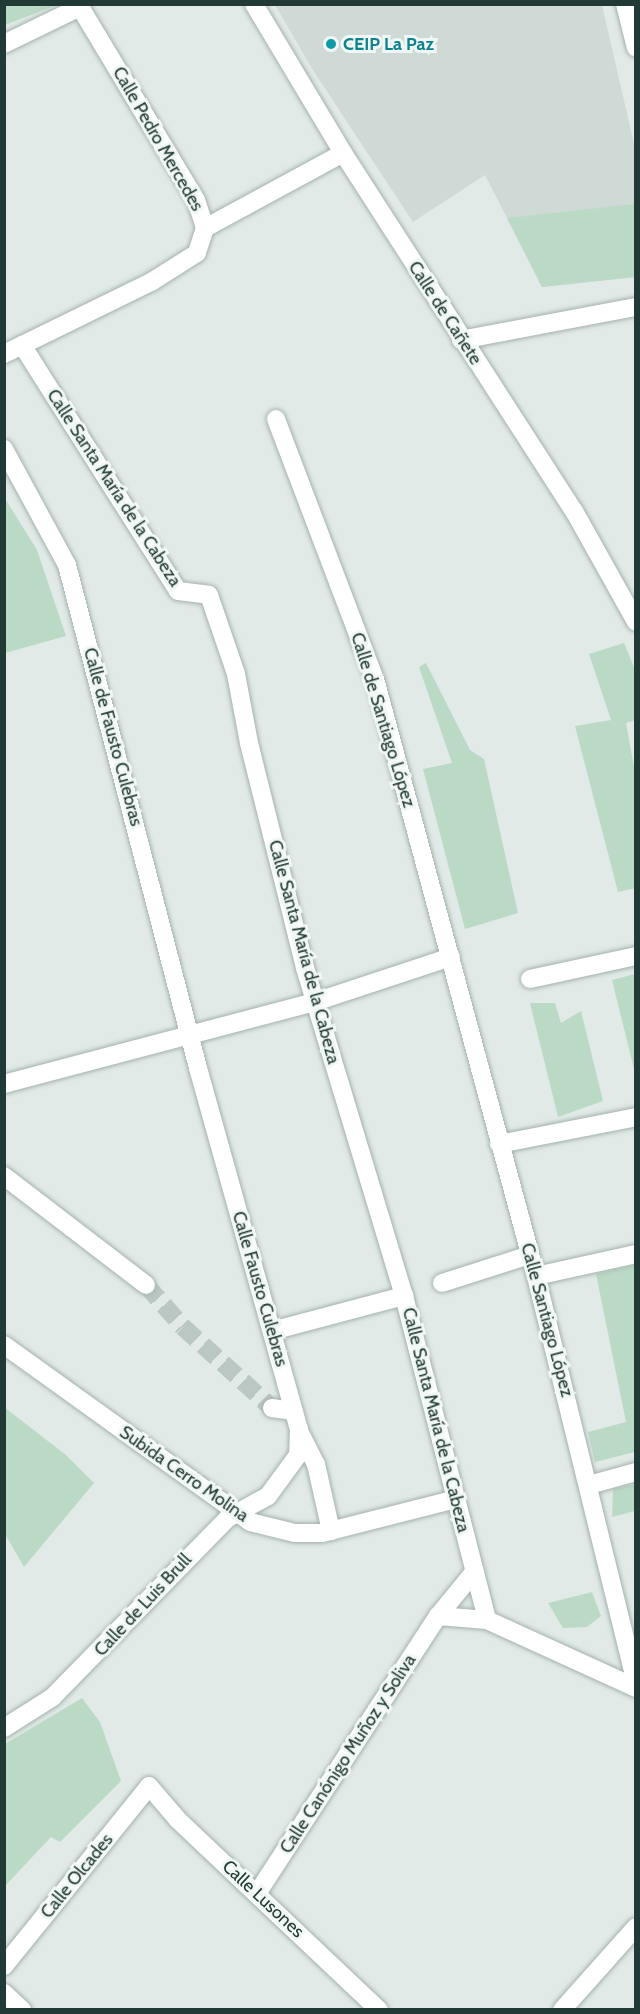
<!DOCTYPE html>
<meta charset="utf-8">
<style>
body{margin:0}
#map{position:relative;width:640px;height:2014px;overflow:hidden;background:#e1eae7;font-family:Cabin,sans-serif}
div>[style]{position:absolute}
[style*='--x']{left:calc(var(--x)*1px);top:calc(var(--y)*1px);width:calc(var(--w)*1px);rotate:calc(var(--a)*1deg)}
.built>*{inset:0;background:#cfdad6}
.green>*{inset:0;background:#bbdac5}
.street-tunnel>*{height:18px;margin-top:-9px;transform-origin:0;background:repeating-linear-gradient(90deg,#bbc7c3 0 18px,transparent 0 27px)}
.roads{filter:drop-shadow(0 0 2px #a4b2ae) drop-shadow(0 0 2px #a4b2ae)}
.street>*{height:18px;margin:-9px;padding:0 9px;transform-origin:9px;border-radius:9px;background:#fff}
.dots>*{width:16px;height:16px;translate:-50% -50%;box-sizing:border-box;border:3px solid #f1f7f4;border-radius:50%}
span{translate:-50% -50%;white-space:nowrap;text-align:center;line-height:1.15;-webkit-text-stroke:6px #f1f7f4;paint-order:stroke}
.culture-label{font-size:18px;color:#0d838f;font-weight:700}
.left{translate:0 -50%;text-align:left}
.street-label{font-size:18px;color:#223a35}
.frame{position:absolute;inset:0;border:6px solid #223a35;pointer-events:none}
</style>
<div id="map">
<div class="built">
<i style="clip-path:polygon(275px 5px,602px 5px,635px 148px,635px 277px,542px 287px,485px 175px,413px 222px,314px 72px)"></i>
</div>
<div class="green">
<i style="clip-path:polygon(5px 4px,57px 4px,57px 5px,5px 25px)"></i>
<i style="clip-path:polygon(635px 204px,635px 277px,542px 287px,507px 218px)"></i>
<i style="clip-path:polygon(4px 497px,37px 550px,66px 636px,5px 653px)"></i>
<i style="clip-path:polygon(624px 643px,636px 672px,635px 720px,626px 723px,635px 772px,636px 888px,618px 892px,575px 726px,611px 720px,589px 654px)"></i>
<i style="clip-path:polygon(426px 663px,470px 750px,484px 759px,518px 913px,465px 929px,423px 769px,452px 763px,419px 667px)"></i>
<i style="clip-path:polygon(635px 974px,636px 974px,635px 1073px,612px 980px)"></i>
<i style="clip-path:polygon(530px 1003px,555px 1003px,561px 1023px,581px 1011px,603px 1101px,558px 1117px)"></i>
<i style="clip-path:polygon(635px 1265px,635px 1452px,595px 1462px,588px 1432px,626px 1422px,596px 1274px)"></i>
<i style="clip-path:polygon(4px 1407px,66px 1455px,94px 1483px,24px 1567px,5px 1534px)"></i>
<i style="clip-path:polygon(635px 1484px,635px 1511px,612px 1517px,613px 1489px)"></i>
<i style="clip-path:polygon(592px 1592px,601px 1616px,587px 1627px,563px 1628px,548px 1603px)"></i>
<i style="clip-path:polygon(82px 1698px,100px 1722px,121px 1781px,60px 1842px,51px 1837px,5px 1886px,5px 1744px)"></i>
</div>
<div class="street-tunnel">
<i style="--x:146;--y:1285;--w:56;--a:48.6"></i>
<i style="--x:183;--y:1327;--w:120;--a:42.3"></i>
</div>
<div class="roads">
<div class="street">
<i style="--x:254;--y:4;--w:174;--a:59.1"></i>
<i style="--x:343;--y:153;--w:426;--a:57.2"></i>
<i style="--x:574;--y:511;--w:127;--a:60.8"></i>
<i style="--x:625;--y:4;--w:45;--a:76"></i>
<i style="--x:4;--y:44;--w:85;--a:-26"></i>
<i style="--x:80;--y:7;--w:225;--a:59"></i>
<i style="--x:196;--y:200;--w:29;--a:72"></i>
<i style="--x:205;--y:228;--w:26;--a:108"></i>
<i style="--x:197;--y:253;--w:54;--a:147.8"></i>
<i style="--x:151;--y:282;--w:164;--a:153.9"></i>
<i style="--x:205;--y:228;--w:157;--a:-28.5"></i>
<i style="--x:461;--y:340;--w:178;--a:-10.7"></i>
<i style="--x:22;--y:345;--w:291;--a:57.6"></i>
<i style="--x:178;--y:591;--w:31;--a:7"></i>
<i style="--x:209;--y:595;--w:83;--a:71.1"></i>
<i style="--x:236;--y:674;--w:70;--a:79.3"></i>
<i style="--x:249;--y:743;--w:232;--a:76"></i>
<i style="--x:305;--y:968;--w:343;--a:73.2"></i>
<i style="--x:404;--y:1296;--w:334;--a:75.6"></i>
<i style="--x:276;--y:419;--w:278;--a:69.2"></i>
<i style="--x:375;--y:679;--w:618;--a:74.91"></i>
<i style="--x:536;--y:1276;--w:420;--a:76.2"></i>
<i style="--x:4;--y:449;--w:132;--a:61.5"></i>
<i style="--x:67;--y:565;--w:520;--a:75.4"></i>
<i style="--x:198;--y:1068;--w:375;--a:74.4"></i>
<i style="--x:299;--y:1429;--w:26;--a:92"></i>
<i style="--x:298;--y:1455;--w:51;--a:126.2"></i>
<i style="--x:268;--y:1496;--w:46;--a:151.2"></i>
<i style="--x:228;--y:1518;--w:250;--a:134.4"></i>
<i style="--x:53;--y:1697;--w:58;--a:147.7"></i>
<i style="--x:530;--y:979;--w:108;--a:-12.2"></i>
<i style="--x:4;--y:1084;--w:322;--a:-14.8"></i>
<i style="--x:315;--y:1002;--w:143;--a:-18.3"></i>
<i style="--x:499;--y:1144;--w:140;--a:-11.1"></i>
<i style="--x:4;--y:1176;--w:179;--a:37.5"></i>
<i style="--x:536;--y:1276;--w:102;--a:-12.4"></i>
<i style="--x:442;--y:1283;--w:92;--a:-17.7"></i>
<i style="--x:272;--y:1331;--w:137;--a:-14.9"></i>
<i style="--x:4;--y:1345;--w:303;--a:35.7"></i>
<i style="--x:250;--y:1522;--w:46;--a:13.7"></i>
<i style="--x:295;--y:1533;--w:27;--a:0"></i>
<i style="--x:322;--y:1533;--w:138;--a:-14.2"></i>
<i style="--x:272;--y:1408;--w:22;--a:8"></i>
<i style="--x:299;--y:1431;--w:37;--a:63"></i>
<i style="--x:316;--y:1464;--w:69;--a:77.4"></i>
<i style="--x:589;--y:1485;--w:49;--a:-15.5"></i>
<i style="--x:438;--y:1616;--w:49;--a:4.7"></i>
<i style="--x:487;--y:1620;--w:164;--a:24.5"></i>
<i style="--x:258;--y:1892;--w:330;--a:-56.9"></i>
<i style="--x:438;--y:1616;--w:58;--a:-50.6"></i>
<i style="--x:4;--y:1966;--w:231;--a:-51.1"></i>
<i style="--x:149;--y:1786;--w:45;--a:49.5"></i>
<i style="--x:178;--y:1820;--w:277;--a:43.4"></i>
<i style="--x:4;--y:1993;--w:25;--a:43"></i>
<i style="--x:562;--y:2010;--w:111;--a:-48.3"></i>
</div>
</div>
<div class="dots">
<i style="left:331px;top:44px;background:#0f9aa8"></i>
</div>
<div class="culture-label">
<span class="left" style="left:343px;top:44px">CEIP La Paz</span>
</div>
<div class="street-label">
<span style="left:158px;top:139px;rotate:60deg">Calle Pedro Mercedes</span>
<span style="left:445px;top:313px;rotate:57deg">Calle de Cañete</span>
<span style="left:114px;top:488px;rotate:57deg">Calle Santa María de la Cabeza</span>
<span style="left:383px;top:720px;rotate:73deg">Calle de Santiago López</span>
<span style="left:113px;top:737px;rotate:75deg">Calle de Fausto Culebras</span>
<span style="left:304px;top:952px;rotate:75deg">Calle Santa María de la Cabeza</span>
<span style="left:260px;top:1289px;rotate:74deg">Calle Fausto Culebras</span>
<span style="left:547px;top:1320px;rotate:75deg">Calle Santiago López</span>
<span style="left:436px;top:1420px;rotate:76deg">Calle Santa María de la Cabeza</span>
<span style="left:184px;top:1474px;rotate:35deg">Subida Cerro Molina</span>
<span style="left:143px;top:1605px;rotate:-47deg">Calle de Luis Brull</span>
<span style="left:348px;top:1754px;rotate:-57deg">Calle Canónigo Muñoz y Soliva</span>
<span style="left:77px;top:1876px;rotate:-51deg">Calle Olcades</span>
<span style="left:263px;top:1899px;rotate:43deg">Calle Lusones</span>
</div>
<div class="frame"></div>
</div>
